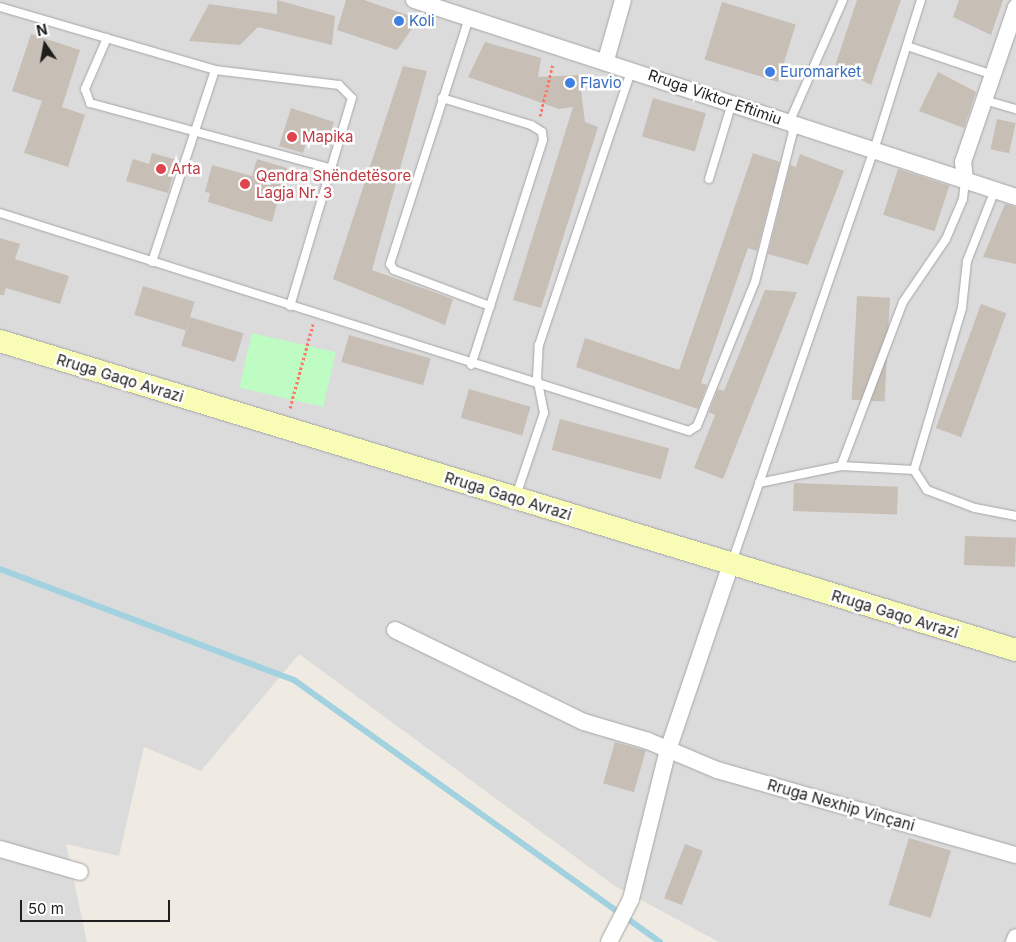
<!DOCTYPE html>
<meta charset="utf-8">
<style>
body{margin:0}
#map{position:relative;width:1016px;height:942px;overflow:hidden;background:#efebe3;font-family:Inter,sans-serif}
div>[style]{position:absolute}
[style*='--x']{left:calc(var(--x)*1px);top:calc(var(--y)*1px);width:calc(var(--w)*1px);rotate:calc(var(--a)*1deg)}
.residential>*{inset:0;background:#dcdbdb}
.park>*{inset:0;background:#befcc3;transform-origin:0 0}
.stream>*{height:6px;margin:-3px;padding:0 3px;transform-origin:3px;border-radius:3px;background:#a2d1df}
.building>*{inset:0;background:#c7beb6;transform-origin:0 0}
.path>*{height:3px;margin-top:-1.5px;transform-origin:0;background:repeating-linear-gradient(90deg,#ff7564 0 2.5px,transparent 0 5px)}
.roads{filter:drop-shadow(0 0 1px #a5a5a5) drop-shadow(0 0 1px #a5a5a5)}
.service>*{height:8px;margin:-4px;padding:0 4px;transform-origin:4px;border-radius:4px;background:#fff}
.minor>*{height:16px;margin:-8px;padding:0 8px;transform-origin:8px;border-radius:8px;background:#fff}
.secondary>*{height:22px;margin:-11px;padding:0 11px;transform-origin:11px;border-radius:11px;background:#f8fcb4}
.dots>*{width:14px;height:14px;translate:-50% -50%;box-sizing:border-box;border:2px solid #fff;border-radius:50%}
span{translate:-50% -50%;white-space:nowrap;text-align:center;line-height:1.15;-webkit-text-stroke:5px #fff;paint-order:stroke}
.shop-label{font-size:15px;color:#366cbe}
.left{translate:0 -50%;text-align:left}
.street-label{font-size:15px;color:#1e1e1e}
.health-label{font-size:15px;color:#be3a42}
.north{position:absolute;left:20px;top:20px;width:50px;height:50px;-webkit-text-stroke:4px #fff;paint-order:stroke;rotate:348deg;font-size:14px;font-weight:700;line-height:20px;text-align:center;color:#1e1e1e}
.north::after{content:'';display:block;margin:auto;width:18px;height:22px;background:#1e1e1e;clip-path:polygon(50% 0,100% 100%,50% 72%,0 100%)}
.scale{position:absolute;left:20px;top:900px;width:150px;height:22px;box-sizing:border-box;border:2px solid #1e1e1e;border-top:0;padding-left:6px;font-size:15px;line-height:18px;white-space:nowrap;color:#1e1e1e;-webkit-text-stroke:4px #fff;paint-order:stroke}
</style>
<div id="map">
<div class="residential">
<i style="clip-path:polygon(0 0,1016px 0,1016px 942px,719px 942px,615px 886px,299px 654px,201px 771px,144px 747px,119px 856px,66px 844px,87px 942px,0 942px)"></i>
</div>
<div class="park">
<i style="left:252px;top:333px;width:86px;height:56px;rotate:13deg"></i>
</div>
<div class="stream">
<i style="--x:0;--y:569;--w:314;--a:20.7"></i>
<i style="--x:294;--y:680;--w:450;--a:35.6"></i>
</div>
<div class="building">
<i style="clip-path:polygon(277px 0,335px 16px,332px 45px,258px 27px,240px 45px,189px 41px,209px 4px,277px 14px)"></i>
<i style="clip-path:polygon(346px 0,364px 0,419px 19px,397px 50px,337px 30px)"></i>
<i style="clip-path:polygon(857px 0,901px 0,871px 85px,835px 66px)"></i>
<i style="clip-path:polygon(959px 0,1003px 0,991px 35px,953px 17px)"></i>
<i style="left:722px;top:2px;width:77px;height:60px;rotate:17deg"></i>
<i style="clip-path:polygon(31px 34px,80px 50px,62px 107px,85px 115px,68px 167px,24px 153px,42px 101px,12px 91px)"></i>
<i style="clip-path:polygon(485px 42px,541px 58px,538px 77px,579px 75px,585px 122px,598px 127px,541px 308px,513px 300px,573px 107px,559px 109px,468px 77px)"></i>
<i style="clip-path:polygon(403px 66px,427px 71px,372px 270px,453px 299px,445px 325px,333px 279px)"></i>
<i style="clip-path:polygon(938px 72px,976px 92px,964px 128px,919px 111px)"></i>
<i style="left:653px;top:98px;width:55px;height:40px;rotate:16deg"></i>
<i style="clip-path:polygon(291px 108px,334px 122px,326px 146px,307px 140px,303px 153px,279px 146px)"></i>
<i style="left:997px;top:119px;width:19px;height:31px;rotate:12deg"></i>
<i style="clip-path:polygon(152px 153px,177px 160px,168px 193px,126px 181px,133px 159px,149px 164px)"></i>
<i style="clip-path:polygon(753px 153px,780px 162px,757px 251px,748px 248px,701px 383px,707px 385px,698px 409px,576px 367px,585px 338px,679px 370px)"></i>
<i style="clip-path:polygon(800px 154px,844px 171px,808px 265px,768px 254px,790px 165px,796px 167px)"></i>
<i style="clip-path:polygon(257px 159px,287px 168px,272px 222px,208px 202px,210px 193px,205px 192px,212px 165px,252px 176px)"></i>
<i style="left:898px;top:169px;width:54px;height:48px;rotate:18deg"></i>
<i style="clip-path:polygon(1005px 204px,1016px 207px,1016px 264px,983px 257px)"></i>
<i style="clip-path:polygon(0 238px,20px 244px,15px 259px,69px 276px,60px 304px,6px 288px,11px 270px,4px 295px,0 295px)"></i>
<i style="left:143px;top:286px;width:54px;height:30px;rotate:17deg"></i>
<i style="clip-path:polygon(765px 290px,797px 292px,723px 479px,694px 468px,715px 415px,709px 412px,718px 389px,724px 391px)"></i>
<i style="left:857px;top:296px;width:33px;height:104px;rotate:3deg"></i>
<i style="left:981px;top:304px;width:27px;height:132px;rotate:20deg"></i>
<i style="left:190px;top:317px;width:56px;height:30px;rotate:17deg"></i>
<i style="left:349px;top:335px;width:85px;height:28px;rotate:16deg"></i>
<i style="left:469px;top:389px;width:64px;height:30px;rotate:16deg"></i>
<i style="left:560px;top:419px;width:113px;height:32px;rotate:15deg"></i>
<i style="left:794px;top:483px;width:104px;height:28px;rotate:2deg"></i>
<i style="left:965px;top:536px;width:51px;height:29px;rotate:2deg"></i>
<i style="left:615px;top:742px;width:32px;height:43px;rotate:16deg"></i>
<i style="left:909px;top:838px;width:44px;height:70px;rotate:17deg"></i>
<i style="left:685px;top:844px;width:19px;height:58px;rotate:21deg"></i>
</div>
<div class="path">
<i style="--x:540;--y:116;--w:54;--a:-76"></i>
<i style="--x:290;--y:408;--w:87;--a:-74.7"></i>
</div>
<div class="roads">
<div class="service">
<i style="--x:0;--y:7;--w:224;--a:16.3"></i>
<i style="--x:215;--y:70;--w:202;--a:108.2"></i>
<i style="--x:469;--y:18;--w:258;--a:107.8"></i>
<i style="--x:390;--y:264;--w:7;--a:56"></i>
<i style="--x:394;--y:270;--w:103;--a:20.6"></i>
<i style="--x:107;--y:38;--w:56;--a:113.3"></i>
<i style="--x:85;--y:89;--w:15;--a:70"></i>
<i style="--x:90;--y:103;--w:252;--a:15.2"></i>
<i style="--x:907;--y:46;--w:91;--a:18.6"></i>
<i style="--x:215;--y:70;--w:125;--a:6.9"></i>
<i style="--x:339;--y:85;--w:18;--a:45"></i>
<i style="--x:352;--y:98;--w:217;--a:106.6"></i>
<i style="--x:442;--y:98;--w:93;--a:16.9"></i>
<i style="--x:531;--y:125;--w:13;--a:32"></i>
<i style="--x:542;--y:132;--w:8;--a:83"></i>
<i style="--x:543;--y:140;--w:236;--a:107.7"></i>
<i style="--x:984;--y:100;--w:33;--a:16"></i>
<i style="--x:709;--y:179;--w:79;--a:-73.2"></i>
<i style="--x:995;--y:190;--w:76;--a:111.5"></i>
<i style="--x:967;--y:261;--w:47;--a:96.1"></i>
<i style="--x:962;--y:308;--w:169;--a:106.5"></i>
<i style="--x:914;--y:470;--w:24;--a:57"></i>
<i style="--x:927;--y:490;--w:51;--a:20.6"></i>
<i style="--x:975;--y:508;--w:42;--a:11"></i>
<i style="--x:0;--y:213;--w:723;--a:17.56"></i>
<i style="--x:689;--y:431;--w:9;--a:-32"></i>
<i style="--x:697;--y:426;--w:155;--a:-68.1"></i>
<i style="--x:755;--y:282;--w:155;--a:-75.8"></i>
<i style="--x:793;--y:132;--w:10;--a:-114"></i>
<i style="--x:789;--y:123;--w:134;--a:-66.3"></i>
<i style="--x:841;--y:466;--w:175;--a:-69.3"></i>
<i style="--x:903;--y:302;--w:76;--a:-55.7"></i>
<i style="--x:946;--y:239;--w:43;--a:-67"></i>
<i style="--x:963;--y:199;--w:19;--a:-84"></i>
<i style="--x:759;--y:483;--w:84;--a:-11.7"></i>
<i style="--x:841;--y:466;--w:73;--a:3.1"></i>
<i style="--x:516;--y:496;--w:88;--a:-71.4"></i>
<i style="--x:544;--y:413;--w:36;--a:-101"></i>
<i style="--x:537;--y:378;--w:33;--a:-87"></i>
<i style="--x:539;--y:345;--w:289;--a:-71.4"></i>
<i style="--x:732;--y:562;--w:436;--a:-71"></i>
<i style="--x:874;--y:150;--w:157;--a:-72.6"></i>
</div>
<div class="minor">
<i style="--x:414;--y:0;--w:633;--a:18.12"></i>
<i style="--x:606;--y:60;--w:62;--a:-74.2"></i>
<i style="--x:965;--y:180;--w:18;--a:-96"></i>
<i style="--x:963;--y:162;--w:164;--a:-71.1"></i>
<i style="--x:395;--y:630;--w:210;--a:26"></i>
<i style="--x:584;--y:722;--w:67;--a:16.5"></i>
<i style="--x:648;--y:741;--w:75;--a:22.8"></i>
<i style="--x:717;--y:770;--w:311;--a:15.9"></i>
<i style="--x:0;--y:849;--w:83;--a:16"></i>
<i style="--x:609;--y:942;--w:48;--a:-62.9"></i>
<i style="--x:631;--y:899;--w:154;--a:-76.1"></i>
<i style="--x:668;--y:750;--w:196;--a:-71.3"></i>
<i style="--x:1014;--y:942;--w:5;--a:-68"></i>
</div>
<div class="secondary">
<i style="--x:0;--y:341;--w:1062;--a:16.92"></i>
</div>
</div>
<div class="dots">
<i style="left:399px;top:21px;background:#3f7fe0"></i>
<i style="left:770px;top:72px;background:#3f7fe0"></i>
<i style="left:570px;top:83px;background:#3f7fe0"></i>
<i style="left:292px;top:137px;background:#e0444e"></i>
<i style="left:161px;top:169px;background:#e0444e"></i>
<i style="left:245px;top:184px;background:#e0444e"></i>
</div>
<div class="shop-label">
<span class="left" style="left:409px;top:21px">Koli</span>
<span class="left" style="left:780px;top:72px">Euromarket</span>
<span class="left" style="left:580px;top:83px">Flavio</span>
</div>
<div class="street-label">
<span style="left:715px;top:97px;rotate:19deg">Rruga Viktor Eftimiu</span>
<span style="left:120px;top:378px;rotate:17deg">Rruga Gaqo Avrazi</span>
<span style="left:508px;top:496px;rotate:17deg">Rruga Gaqo Avrazi</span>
<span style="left:895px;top:614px;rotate:17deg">Rruga Gaqo Avrazi</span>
<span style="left:841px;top:805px;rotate:16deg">Rruga Nexhip Vinçani</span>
</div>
<div class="health-label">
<span class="left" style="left:302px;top:137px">Mapika</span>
<span class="left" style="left:171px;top:169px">Arta</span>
<span class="left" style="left:256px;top:184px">Qendra Shëndetësore<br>Lagja Nr. 3</span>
</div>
<div class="north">N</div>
<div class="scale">50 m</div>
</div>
